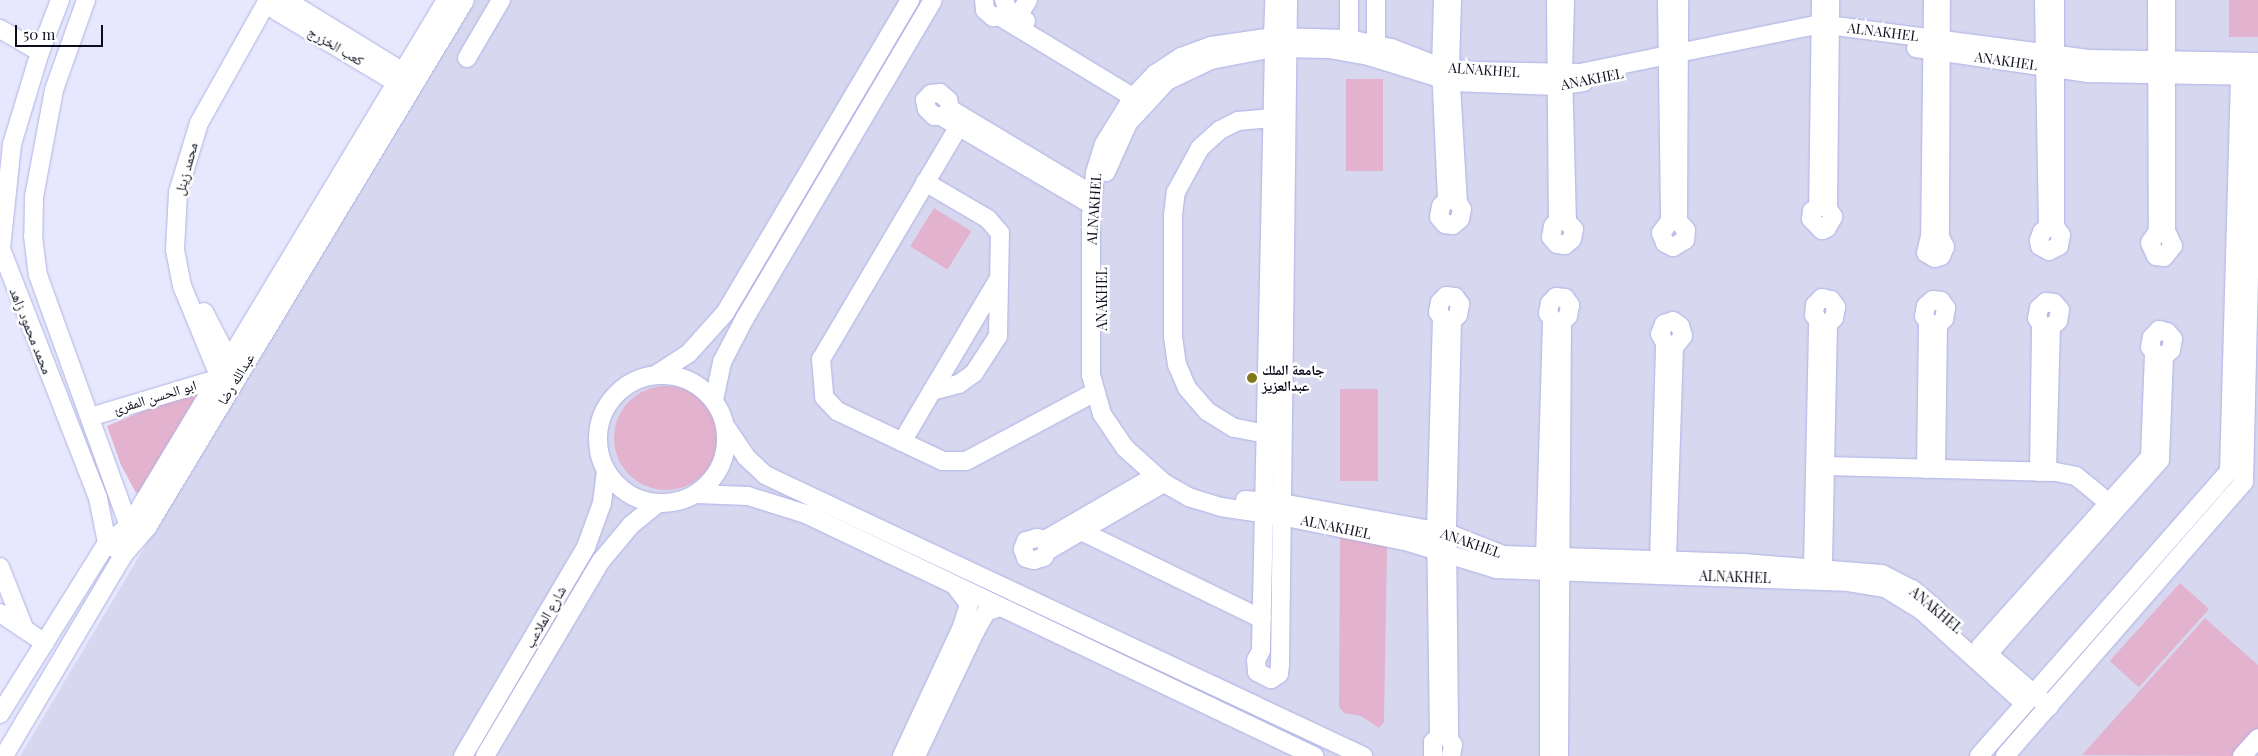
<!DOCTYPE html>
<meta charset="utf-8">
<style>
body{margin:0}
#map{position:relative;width:2258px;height:756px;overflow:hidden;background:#e7e8fd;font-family:"Playfair Display","Noto Naskh Arabic",serif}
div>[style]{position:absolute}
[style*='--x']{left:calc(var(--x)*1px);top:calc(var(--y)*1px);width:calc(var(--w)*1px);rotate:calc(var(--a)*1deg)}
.built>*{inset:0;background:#d7d8f0}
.green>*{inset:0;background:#e2b2ce;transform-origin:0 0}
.round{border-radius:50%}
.roads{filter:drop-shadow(0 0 1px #afb2e4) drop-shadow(0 0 1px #afb2e4)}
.minor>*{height:18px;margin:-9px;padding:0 9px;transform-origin:9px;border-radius:9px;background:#fff}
.minor>.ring{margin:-9px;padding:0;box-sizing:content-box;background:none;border:18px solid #fff;border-radius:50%}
.dots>*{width:14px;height:14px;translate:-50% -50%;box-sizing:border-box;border:2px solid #fff;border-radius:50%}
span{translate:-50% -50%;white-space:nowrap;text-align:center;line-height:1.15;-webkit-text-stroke:5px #fff;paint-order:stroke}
.street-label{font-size:14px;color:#0c0c1d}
.poi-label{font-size:14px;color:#0c0c1d;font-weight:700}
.left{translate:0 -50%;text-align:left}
.scale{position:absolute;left:15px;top:25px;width:88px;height:22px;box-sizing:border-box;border:2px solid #0c0c1d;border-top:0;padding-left:6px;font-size:15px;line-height:18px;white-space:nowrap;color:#0c0c1d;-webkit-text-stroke:4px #fff;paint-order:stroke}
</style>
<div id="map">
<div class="built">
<i style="clip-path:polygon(471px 0,2258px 0,2258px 756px,20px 756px)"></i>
</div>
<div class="green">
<i style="left:2229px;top:0;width:29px;height:37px"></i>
<i style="left:1346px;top:79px;width:37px;height:92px"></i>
<i style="left:934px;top:208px;width:44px;height:45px;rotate:32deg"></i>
<i class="round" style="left:614px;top:386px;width:104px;height:104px"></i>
<i style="left:1340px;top:389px;width:38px;height:92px"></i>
<i style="clip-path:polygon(194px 390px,200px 392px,143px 490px,136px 493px,121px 465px,107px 426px)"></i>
<i style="clip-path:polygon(1340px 534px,1387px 547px,1384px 722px,1379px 728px,1361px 716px,1344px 713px,1339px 707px)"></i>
<i style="left:2180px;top:583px;width:39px;height:105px;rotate:42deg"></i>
<i style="clip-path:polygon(2205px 618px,2258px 665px,2258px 729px,2234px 756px,2082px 755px)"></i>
</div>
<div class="roads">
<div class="minor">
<i style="--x:60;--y:0;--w:56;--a:111"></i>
<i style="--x:40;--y:52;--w:96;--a:106.9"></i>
<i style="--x:12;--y:144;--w:106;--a:96"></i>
<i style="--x:1;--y:249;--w:267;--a:68.7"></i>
<i style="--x:98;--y:498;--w:46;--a:78.7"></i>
<i style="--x:107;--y:543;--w:9;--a:36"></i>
<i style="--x:86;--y:0;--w:96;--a:109.6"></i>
<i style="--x:54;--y:90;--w:109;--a:100.6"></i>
<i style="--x:34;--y:197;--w:39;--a:91"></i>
<i style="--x:33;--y:236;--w:39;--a:83"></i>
<i style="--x:38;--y:275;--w:267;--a:70.1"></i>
<i style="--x:129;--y:526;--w:8;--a:0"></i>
<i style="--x:286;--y:0;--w:137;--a:31.6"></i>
<i style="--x:984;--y:0;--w:10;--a:84"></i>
<i style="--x:985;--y:10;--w:11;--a:41"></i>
<i style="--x:993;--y:17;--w:6;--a:-9"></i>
<i style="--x:999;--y:16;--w:157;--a:31.2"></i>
<i style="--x:1004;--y:0;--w:11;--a:68"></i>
<i style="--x:1008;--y:10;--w:21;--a:31"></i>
<i style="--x:1443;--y:0;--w:67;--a:91.7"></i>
<i style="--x:1441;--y:67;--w:133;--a:87.4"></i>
<i style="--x:1447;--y:200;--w:8;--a:135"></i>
<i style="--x:1441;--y:206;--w:11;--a:100"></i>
<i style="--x:1439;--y:217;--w:9;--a:49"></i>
<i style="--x:1445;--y:224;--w:8;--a:7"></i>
<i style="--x:1453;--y:225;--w:9;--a:-41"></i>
<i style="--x:1460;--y:219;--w:10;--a:-79"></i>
<i style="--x:1462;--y:209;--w:7;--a:-124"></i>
<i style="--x:1458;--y:203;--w:135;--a:-93.4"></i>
<i style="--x:1450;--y:68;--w:68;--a:-88.3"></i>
<i style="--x:1556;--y:0;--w:221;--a:89.5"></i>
<i style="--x:1558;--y:221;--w:7;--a:135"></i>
<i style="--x:1553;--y:226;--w:11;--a:100"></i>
<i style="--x:1551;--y:237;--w:9;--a:49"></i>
<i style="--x:1557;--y:244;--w:8;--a:7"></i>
<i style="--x:1565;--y:245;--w:9;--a:-41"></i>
<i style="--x:1572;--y:239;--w:10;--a:-79"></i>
<i style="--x:1574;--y:229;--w:10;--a:-135"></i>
<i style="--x:1567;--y:222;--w:149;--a:-91.5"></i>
<i style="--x:1563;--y:73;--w:73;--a:-88.4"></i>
<i style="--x:1667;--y:0;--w:221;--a:89.2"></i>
<i style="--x:1670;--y:221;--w:15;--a:127"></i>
<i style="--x:1661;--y:233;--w:11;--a:68"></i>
<i style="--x:1665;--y:243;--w:9;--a:27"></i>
<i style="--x:1673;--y:247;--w:14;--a:-30"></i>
<i style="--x:1685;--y:240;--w:10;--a:-84"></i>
<i style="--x:1686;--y:230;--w:12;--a:-132"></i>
<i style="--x:1678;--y:221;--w:221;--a:-89.7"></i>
<i style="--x:1821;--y:0;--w:207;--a:90.8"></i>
<i style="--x:1818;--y:207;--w:7;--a:146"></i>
<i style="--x:1812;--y:211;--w:8;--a:97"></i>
<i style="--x:1811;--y:219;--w:16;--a:45"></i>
<i style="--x:1822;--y:230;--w:5;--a:-22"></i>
<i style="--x:1827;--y:228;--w:13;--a:-61"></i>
<i style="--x:1833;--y:217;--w:10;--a:-119"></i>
<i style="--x:1828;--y:208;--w:208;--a:-89.4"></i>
<i style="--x:1933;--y:0;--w:236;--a:90.7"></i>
<i style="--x:1930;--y:236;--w:17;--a:103"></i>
<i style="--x:1926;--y:253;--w:10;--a:29"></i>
<i style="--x:1935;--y:258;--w:6;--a:-18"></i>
<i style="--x:1941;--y:256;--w:10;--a:-66"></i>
<i style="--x:1945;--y:247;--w:11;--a:-117"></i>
<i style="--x:1940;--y:237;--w:237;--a:-89.8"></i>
<i style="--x:2044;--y:0;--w:227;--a:89"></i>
<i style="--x:2048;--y:227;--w:8;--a:140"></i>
<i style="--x:2042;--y:232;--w:9;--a:111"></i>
<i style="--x:2039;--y:240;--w:6;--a:81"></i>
<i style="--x:2040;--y:246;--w:10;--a:29"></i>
<i style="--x:2049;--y:251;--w:11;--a:-27"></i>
<i style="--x:2059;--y:246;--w:11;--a:-80"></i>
<i style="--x:2061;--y:235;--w:10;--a:-127"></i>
<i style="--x:2055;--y:227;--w:227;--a:-90"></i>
<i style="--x:2157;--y:0;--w:231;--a:89.8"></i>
<i style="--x:2158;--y:231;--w:14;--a:124"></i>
<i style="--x:2150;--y:243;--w:14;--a:65"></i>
<i style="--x:2156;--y:256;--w:8;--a:7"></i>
<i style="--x:2164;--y:257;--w:14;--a:-51"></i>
<i style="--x:2173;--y:246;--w:17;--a:-115"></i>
<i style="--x:2166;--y:231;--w:231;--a:-90"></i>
<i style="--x:275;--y:10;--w:142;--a:30.9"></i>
<i style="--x:1018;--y:16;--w:19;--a:-58"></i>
<i style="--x:0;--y:29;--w:46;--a:29.9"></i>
<i style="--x:1273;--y:37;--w:37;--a:-88"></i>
<i style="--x:1349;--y:39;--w:39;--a:-90"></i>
<i style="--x:1376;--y:44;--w:44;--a:-90"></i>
<i style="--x:1274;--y:48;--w:603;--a:91.24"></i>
<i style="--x:1261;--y:651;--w:10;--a:119"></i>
<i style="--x:1256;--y:660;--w:12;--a:85"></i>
<i style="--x:1257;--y:672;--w:16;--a:27"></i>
<i style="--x:1271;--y:679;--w:9;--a:-32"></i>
<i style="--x:1279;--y:674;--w:9;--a:-84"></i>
<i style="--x:1280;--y:665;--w:665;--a:-89.31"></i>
<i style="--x:1916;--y:48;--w:174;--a:8.3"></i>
<i style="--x:2088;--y:73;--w:170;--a:1"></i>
<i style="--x:467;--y:58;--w:67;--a:-59.6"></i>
<i style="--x:959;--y:126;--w:271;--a:120.6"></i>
<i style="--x:821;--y:359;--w:38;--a:85"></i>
<i style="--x:824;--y:397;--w:19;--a:47"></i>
<i style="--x:837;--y:411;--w:117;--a:25.3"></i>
<i style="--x:943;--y:461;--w:23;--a:0"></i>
<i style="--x:966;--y:461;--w:146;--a:-28.1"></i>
<i style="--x:1106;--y:172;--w:54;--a:-65.8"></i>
<i style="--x:1128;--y:123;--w:57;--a:-47.1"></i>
<i style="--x:1167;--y:81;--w:49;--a:-25.5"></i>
<i style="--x:1211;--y:60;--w:64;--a:-10.8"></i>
<i style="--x:1274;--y:48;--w:55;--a:1"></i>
<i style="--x:1329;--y:49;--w:40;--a:10"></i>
<i style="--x:1368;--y:56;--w:89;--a:17"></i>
<i style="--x:1453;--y:82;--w:102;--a:2.2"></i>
<i style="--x:1555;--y:86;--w:29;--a:-8"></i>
<i style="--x:1092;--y:205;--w:175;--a:-149.5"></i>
<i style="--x:941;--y:116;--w:7;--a:180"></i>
<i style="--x:934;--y:116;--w:10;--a:-135"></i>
<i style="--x:927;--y:109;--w:9;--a:-103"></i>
<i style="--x:925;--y:100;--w:8;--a:-45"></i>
<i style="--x:931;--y:94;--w:9;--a:-6"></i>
<i style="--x:940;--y:93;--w:11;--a:41"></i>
<i style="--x:948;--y:100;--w:9;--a:77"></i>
<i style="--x:950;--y:109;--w:167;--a:31"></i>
<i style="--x:204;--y:312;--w:56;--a:62.5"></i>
<i style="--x:657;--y:374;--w:38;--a:-33"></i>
<i style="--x:689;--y:353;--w:54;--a:-48"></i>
<i style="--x:725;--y:313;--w:364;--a:-59.4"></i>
<i class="ring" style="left:598px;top:375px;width:110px;height:110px"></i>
<i style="--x:932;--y:391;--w:131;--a:-59.3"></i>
<i style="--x:714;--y:400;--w:39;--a:-78"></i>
<i style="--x:722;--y:362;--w:50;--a:-62.4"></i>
<i style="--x:745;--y:318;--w:369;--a:-59.4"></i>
<i style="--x:90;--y:417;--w:136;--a:-16.7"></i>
<i style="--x:220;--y:378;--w:100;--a:-112.4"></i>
<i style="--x:182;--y:286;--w:37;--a:-101"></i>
<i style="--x:175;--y:250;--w:58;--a:-87"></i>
<i style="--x:178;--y:192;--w:72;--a:-73.1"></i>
<i style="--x:199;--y:123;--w:141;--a:-60.7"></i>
<i style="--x:726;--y:427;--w:36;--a:56"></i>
<i style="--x:746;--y:457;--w:26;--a:43"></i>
<i style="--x:765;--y:475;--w:661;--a:25.17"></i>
<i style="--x:1266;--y:434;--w:33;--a:-169"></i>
<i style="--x:1234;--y:428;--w:32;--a:-148"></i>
<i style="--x:1207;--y:411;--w:30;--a:-131"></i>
<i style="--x:1187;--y:388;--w:25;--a:-113"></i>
<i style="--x:1177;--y:365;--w:28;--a:-98"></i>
<i style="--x:1173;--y:337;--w:122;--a:-90"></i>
<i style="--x:1173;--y:215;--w:23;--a:-83"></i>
<i style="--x:1176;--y:192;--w:50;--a:-61.4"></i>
<i style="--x:1200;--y:148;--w:27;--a:-42"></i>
<i style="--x:1220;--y:130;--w:20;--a:-27"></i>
<i style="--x:1238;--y:121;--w:34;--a:-5"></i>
<i style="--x:902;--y:442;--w:59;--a:-59.5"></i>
<i style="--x:932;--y:391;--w:28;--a:-15"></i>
<i style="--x:959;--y:384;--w:19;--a:-36"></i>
<i style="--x:974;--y:373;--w:44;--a:-57"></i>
<i style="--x:998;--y:336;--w:103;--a:-88.9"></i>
<i style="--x:1000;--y:233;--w:18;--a:-131"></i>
<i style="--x:988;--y:219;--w:73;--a:-149.6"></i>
<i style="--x:1825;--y:466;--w:231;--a:1.5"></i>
<i style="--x:2056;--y:472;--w:20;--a:11"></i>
<i style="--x:2076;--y:476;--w:43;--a:39.3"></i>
<i style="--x:1926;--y:469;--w:147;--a:-89.2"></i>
<i style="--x:1928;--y:322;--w:7;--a:-124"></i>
<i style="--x:1924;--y:316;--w:10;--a:-79"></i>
<i style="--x:1926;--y:306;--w:9;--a:-41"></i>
<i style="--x:1933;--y:300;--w:8;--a:7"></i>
<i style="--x:1941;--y:301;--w:9;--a:54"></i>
<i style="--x:1946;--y:308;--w:11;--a:100"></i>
<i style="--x:1944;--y:319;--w:8;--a:135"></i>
<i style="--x:1938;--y:325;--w:144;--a:90.8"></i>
<i style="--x:2039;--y:472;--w:148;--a:-89.2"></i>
<i style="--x:2041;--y:324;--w:7;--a:-124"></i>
<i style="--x:2037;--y:318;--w:10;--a:-79"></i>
<i style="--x:2039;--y:308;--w:9;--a:-41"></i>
<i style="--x:2046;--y:302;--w:8;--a:7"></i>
<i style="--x:2054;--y:303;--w:9;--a:49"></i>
<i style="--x:2060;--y:310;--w:11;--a:100"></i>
<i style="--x:2058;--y:321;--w:9;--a:139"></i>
<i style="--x:2051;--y:327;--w:145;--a:91.6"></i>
<i style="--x:1155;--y:476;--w:127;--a:149.8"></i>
<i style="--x:1045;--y:540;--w:8;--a:-166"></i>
<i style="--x:1037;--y:538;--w:11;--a:165"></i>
<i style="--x:1026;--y:541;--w:9;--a:111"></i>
<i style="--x:1023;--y:549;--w:9;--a:72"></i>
<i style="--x:1026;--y:558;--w:8;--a:14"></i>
<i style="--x:1034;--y:560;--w:10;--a:-17"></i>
<i style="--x:1044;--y:557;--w:7;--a:-63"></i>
<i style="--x:1047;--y:551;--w:135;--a:-30.2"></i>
<i style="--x:696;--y:494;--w:52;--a:2.2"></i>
<i style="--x:748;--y:496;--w:61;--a:17.2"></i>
<i style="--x:806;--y:514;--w:563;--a:25.47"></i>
<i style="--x:1245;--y:500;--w:37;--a:5"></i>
<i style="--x:1282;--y:503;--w:168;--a:10.3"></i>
<i style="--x:1447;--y:533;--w:60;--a:21.4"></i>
<i style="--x:1503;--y:555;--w:240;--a:1.9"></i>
<i style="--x:1743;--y:563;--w:139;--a:4.5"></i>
<i style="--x:1882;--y:574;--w:34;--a:27"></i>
<i style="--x:1912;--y:589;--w:33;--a:40"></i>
<i style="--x:1081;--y:531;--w:201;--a:25.9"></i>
<i style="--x:1659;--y:561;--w:218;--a:-88.4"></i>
<i style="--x:1665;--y:343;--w:10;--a:-119"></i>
<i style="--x:1660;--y:334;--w:11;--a:-68"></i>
<i style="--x:1664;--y:324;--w:9;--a:-18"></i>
<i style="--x:1673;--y:321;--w:9;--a:36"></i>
<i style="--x:1680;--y:326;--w:10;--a:73"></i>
<i style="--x:1683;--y:336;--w:14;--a:129"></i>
<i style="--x:1674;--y:347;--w:214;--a:91.9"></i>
<i style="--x:0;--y:567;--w:66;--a:68.5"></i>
<i style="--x:1813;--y:567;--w:247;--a:-88.8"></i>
<i style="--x:1818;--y:320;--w:6;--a:-129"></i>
<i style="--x:1814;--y:315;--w:10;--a:-84"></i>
<i style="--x:1815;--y:305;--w:10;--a:-45"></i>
<i style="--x:1822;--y:298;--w:9;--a:13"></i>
<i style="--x:1831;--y:300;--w:9;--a:54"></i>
<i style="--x:1836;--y:307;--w:11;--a:100"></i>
<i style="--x:1834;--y:318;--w:8;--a:135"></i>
<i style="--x:1828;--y:324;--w:244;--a:91.2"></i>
<i style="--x:0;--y:613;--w:54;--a:33.7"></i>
<i style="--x:1980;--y:647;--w:255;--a:-48.2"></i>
<i style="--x:2150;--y:457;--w:105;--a:-87.8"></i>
<i style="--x:2154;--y:352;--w:6;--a:-129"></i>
<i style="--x:2150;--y:347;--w:10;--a:-79"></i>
<i style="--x:2152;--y:337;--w:10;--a:-45"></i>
<i style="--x:2159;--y:330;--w:8;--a:14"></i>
<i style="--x:2167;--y:332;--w:9;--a:49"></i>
<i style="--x:2173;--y:339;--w:11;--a:100"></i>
<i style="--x:2171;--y:350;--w:9;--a:139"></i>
<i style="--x:2164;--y:356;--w:104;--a:92.2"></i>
<i style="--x:2160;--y:460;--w:259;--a:131.6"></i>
<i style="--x:1981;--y:648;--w:90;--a:40.9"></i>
<i style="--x:2024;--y:703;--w:139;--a:-137.9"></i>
<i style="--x:1921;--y:610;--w:42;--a:-148.6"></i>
<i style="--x:1885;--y:588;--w:37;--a:-171"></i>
<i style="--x:1848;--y:582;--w:352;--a:-177.9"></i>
<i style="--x:1496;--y:569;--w:91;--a:-162.8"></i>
<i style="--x:1409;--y:542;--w:131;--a:-168.5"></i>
<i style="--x:1281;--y:516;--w:61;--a:-171.5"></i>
<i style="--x:1221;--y:507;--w:34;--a:-163"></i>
<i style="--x:1189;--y:497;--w:29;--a:-151"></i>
<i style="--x:1164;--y:483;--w:52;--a:-138.1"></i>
<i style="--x:1125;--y:448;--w:41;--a:-124.1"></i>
<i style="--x:1102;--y:414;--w:41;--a:-105.8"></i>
<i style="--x:1091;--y:375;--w:159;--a:-90"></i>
<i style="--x:1091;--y:216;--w:43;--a:-84.7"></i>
<i style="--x:1095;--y:173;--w:30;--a:-73"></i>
<i style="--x:1104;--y:144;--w:55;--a:-58.3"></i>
<i style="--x:1133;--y:97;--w:32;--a:-46"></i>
<i style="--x:1155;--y:74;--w:31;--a:-33"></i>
<i style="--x:1181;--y:57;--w:32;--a:-20"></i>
<i style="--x:1211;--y:46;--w:63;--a:-8.3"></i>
<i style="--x:1273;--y:37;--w:76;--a:1.5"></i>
<i style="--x:1349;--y:39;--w:43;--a:12.1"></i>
<i style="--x:1391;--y:48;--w:53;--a:20.8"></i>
<i style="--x:1441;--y:67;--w:32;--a:7"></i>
<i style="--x:1473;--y:71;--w:107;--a:1.1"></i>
<i style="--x:1580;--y:73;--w:245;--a:-11.5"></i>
<i style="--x:1820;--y:24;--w:271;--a:7.4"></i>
<i style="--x:2089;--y:59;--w:169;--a:1"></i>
<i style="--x:0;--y:714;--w:202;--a:-58"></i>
<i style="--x:107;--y:543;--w:28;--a:-38"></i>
<i style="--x:129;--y:526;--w:614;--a:-58.92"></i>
<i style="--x:4;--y:756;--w:235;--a:-59.3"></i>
<i style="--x:124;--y:554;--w:37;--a:-49"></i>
<i style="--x:148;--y:526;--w:614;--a:-58.92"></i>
<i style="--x:463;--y:756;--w:243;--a:-59.5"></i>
<i style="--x:586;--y:547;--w:47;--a:-70"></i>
<i style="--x:602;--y:503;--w:32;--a:-83"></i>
<i style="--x:485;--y:756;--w:227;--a:-59.3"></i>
<i style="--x:601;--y:561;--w:47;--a:-50.2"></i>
<i style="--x:631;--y:525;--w:33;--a:-39"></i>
<i style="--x:902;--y:756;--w:142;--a:-65.1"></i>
<i style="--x:962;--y:627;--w:24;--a:-73"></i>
<i style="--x:969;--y:604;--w:21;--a:-127"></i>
<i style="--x:916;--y:756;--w:137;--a:-64.6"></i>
<i style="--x:975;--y:632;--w:23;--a:-61"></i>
<i style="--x:986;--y:612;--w:15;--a:-20"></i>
<i style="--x:1433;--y:756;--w:14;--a:-90"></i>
<i style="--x:1433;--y:742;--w:8;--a:-45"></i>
<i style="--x:1439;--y:736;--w:205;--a:-90.8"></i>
<i style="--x:1436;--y:531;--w:214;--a:-88.4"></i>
<i style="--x:1442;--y:317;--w:6;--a:-129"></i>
<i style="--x:1438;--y:312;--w:10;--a:-79"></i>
<i style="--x:1440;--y:302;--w:8;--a:-45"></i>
<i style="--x:1446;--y:296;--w:9;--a:6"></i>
<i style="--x:1455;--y:297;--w:9;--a:54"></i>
<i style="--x:1460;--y:304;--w:11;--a:100"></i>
<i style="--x:1458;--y:315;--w:8;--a:135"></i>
<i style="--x:1452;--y:321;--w:212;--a:91.4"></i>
<i style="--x:1447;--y:533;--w:206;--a:89.4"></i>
<i style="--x:1449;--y:739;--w:7;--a:56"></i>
<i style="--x:1453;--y:745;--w:11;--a:100"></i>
<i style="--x:1549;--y:756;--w:184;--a:-90"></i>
<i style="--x:1549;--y:572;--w:15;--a:-106"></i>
<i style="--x:1545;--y:558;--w:239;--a:-88.3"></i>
<i style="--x:1552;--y:319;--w:7;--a:-124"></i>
<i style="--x:1548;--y:313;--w:10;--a:-79"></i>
<i style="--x:1550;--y:303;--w:8;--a:-45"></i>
<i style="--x:1556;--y:297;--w:9;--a:6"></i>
<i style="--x:1565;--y:298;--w:9;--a:54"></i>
<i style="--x:1570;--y:305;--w:11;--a:100"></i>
<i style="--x:1568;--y:316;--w:8;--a:135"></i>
<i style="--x:1562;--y:322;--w:434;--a:90.4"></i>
<i style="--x:1979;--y:756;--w:379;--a:-48.7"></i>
<i style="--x:2229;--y:471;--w:405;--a:-88.4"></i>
<i style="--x:2005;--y:756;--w:364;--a:-48.9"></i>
<i style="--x:2244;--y:482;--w:416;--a:-88.6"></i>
<i style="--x:2242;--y:756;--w:24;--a:-48"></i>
</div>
</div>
<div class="dots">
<i style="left:1252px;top:378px;background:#81771b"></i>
</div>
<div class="street-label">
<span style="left:1883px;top:32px;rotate:7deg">ALNAKHEL</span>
<span style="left:336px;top:46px;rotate:31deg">كعب الخزرج</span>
<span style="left:2006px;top:61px;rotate:8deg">ANAKHEL</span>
<span style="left:1484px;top:70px;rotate:4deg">ALNAKHEL</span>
<span style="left:1592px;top:79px;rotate:-11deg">ANAKHEL</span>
<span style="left:186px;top:169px;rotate:-75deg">محمد زينل</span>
<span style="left:1094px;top:209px;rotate:-86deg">ALNAKHEL</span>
<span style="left:1102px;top:299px;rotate:-90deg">ANAKHEL</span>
<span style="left:31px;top:331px;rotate:68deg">محمد محمود زاهد</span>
<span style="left:236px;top:379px;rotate:-59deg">عبدالله رضا</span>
<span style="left:155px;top:397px;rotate:-17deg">ابو الحسن المقرئ</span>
<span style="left:1336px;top:527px;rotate:12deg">ALNAKHEL</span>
<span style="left:1471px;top:543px;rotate:19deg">ANAKHEL</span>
<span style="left:1735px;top:577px;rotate:2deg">ALNAKHEL</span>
<span style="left:1936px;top:610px;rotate:40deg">ANAKHEL</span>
<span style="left:545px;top:617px;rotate:-60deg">شارع الملاعب</span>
</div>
<div class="poi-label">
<span class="left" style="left:1262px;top:378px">جامعة الملك<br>عبدالعزيز</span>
</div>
<div class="scale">50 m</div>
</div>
